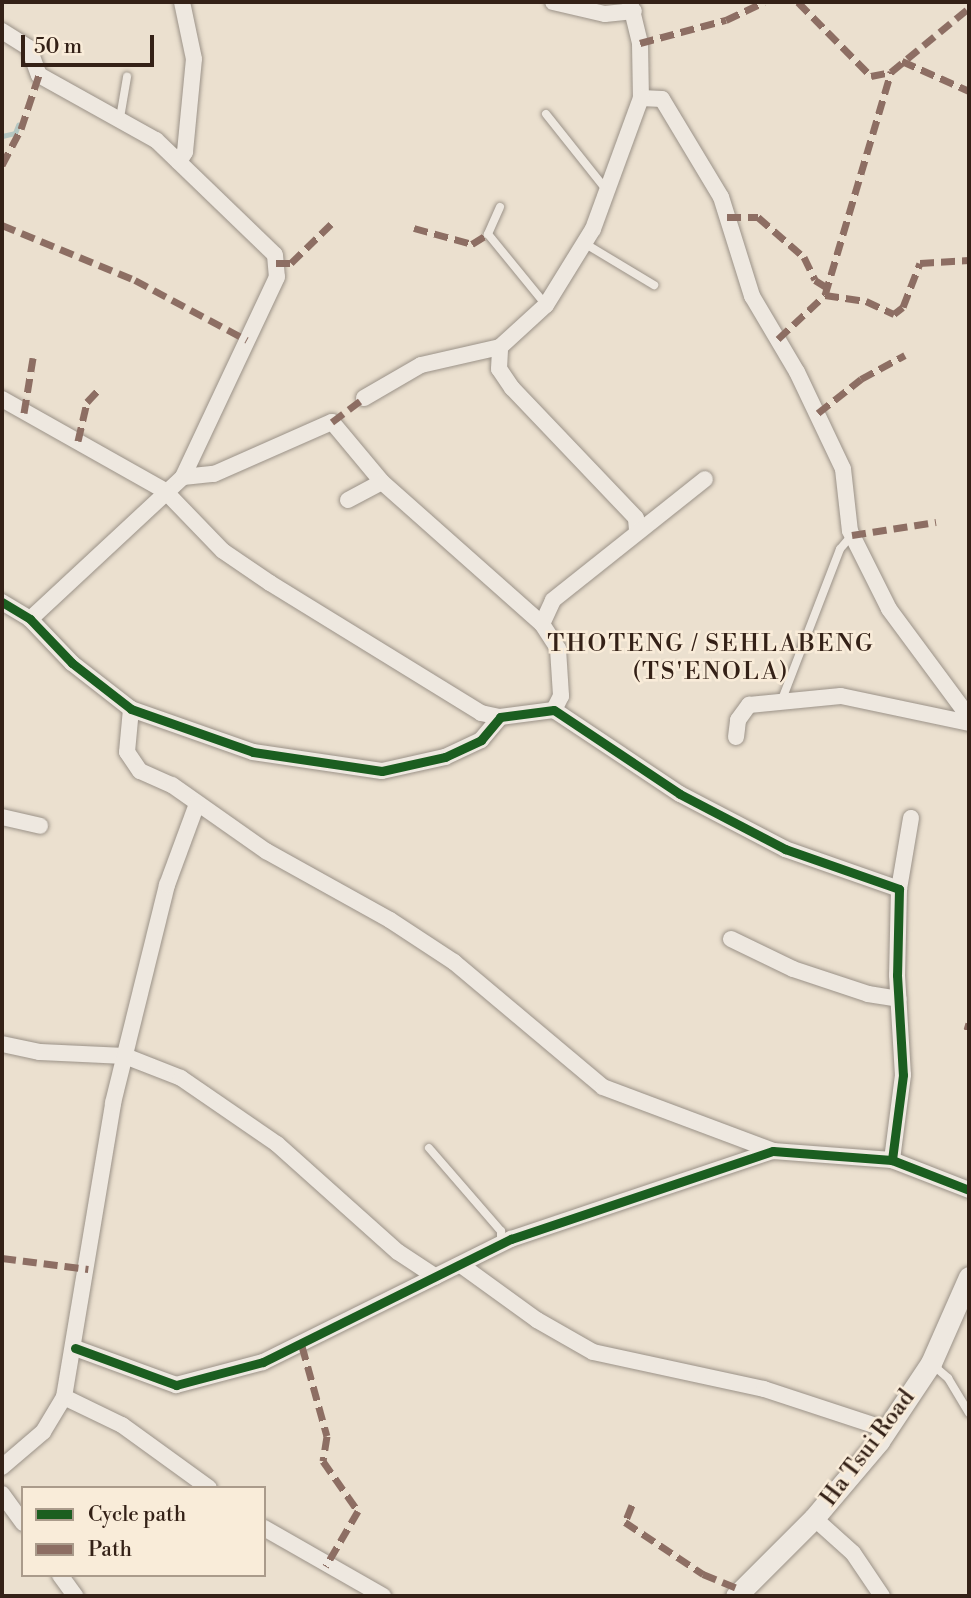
<!DOCTYPE html>
<style>
body{margin:0}
#map{position:relative;width:971px;height:1598px;overflow:hidden;background:#ebe0cf;font-family:"Libre Bodoni",serif}
div>[style]{position:absolute}
[style*='--x']{left:calc(var(--x)*1px);top:calc(var(--y)*1px);width:calc(var(--w)*1px);rotate:calc(var(--a)*1deg)}
.stream>*{height:5px;margin:-2.5px;padding:0 2.5px;transform-origin:2.5px;border-radius:2.5px;background:#b5c7c2}
.roads{filter:drop-shadow(0 0 2px #9b9288) drop-shadow(0 0 2px #9b9288)}
.service>*{height:8px;margin:-4px;padding:0 4px;transform-origin:4px;border-radius:4px;background:#eee8e0}
.minor>*{height:16px;margin:-8px;padding:0 8px;transform-origin:8px;border-radius:8px;background:#eee8e0}
.tertiary>*{height:21px;margin:-10.5px;padding:0 10.5px;transform-origin:10.5px;border-radius:10.5px;background:#eee8e0}
.quiet>*{height:7px;margin-top:-3.5px;transform-origin:0;background:repeating-linear-gradient(90deg,#8d6e63 0 14px,transparent 0 21px)}
.cycleway>*{height:9px;margin:-4.5px;padding:0 4.5px;transform-origin:4.5px;border-radius:4.5px;background:#1b5e20}
span{translate:-50% -50%;white-space:nowrap;text-align:center;line-height:1.15;-webkit-text-stroke:5px #f9ecd9;paint-order:stroke}
.street-label{font-size:23px;color:#342117}
.neighbourhood-label{font-size:24px;color:#342117;letter-spacing:2px}
.frame{position:absolute;inset:0;border:4px solid #342117;pointer-events:none}
.legend{position:absolute;left:21px;top:1486px;width:245px;height:91px;box-sizing:border-box;background:#f9ecd9;border:2px solid #aa9b8b;margin:0;padding:9px 12px;list-style:none;font-size:21px;color:#342117}
.legend li{display:flex;align-items:center;gap:14px;height:35px}
.legend b{width:35px;border:2px solid #aa9b8b}
.scale{position:absolute;left:21px;top:35px;width:133px;height:32px;box-sizing:border-box;border:4px solid #342117;border-top:0;padding-left:9px;font-size:21px;line-height:24px;white-space:nowrap;color:#342117;-webkit-text-stroke:5px #f9ecd9;paint-order:stroke}
</style>
<div id="map">
<div class="stream">
<i style="--x:2;--y:136;--w:13;--a:-13"></i>
<i style="--x:15;--y:133;--w:9;--a:-69"></i>
</div>
<div class="roads">
<div class="service">
<i style="--x:546;--y:114;--w:100;--a:51.5"></i>
<i style="--x:120;--y:118;--w:42;--a:-80.3"></i>
<i style="--x:500;--y:207;--w:30;--a:114"></i>
<i style="--x:488;--y:234;--w:92;--a:50.8"></i>
<i style="--x:584;--y:243;--w:82;--a:31"></i>
<i style="--x:781;--y:702;--w:164;--a:-68.9"></i>
<i style="--x:840;--y:549;--w:18;--a:-49"></i>
<i style="--x:429;--y:1148;--w:110;--a:49.1"></i>
<i style="--x:501;--y:1231;--w:13;--a:90"></i>
<i style="--x:933;--y:1365;--w:20;--a:41"></i>
<i style="--x:948;--y:1378;--w:41;--a:59"></i>
</div>
<div class="minor">
<i style="--x:553;--y:2;--w:53;--a:13"></i>
<i style="--x:605;--y:14;--w:29;--a:-6"></i>
<i style="--x:630;--y:2;--w:42;--a:76.3"></i>
<i style="--x:640;--y:43;--w:55;--a:89"></i>
<i style="--x:641;--y:98;--w:21;--a:3"></i>
<i style="--x:662;--y:99;--w:114;--a:59"></i>
<i style="--x:721;--y:197;--w:104;--a:72.6"></i>
<i style="--x:752;--y:296;--w:88;--a:59.4"></i>
<i style="--x:797;--y:372;--w:107;--a:64.6"></i>
<i style="--x:843;--y:469;--w:62;--a:83.6"></i>
<i style="--x:850;--y:531;--w:87;--a:63.4"></i>
<i style="--x:889;--y:609;--w:134;--a:53.5"></i>
<i style="--x:2;--y:31;--w:32;--a:32"></i>
<i style="--x:29;--y:48;--w:29;--a:70"></i>
<i style="--x:39;--y:75;--w:134;--a:29.1"></i>
<i style="--x:156;--y:140;--w:165;--a:44"></i>
<i style="--x:275;--y:255;--w:22;--a:85"></i>
<i style="--x:277;--y:277;--w:221;--a:115.2"></i>
<i style="--x:183;--y:477;--w:209;--a:137.1"></i>
<i style="--x:179;--y:162;--w:12;--a:-59"></i>
<i style="--x:185;--y:152;--w:93;--a:-84.5"></i>
<i style="--x:194;--y:59;--w:58;--a:-101.9"></i>
<i style="--x:364;--y:398;--w:66;--a:-30.1"></i>
<i style="--x:421;--y:365;--w:81;--a:-12.8"></i>
<i style="--x:2;--y:399;--w:187;--a:29.4"></i>
<i style="--x:165;--y:491;--w:83;--a:46"></i>
<i style="--x:223;--y:551;--w:57;--a:34.2"></i>
<i style="--x:270;--y:583;--w:248;--a:31.6"></i>
<i style="--x:481;--y:713;--w:19;--a:12"></i>
<i style="--x:183;--y:477;--w:31;--a:-6"></i>
<i style="--x:214;--y:474;--w:129;--a:-23.8"></i>
<i style="--x:332;--y:422;--w:78;--a:50.2"></i>
<i style="--x:382;--y:482;--w:214;--a:41.6"></i>
<i style="--x:542;--y:624;--w:30;--a:57"></i>
<i style="--x:558;--y:649;--w:47;--a:86.3"></i>
<i style="--x:561;--y:696;--w:16;--a:117"></i>
<i style="--x:348;--y:500;--w:38;--a:-28"></i>
<i style="--x:637;--y:530;--w:12;--a:-95"></i>
<i style="--x:636;--y:518;--w:180;--a:-133.6"></i>
<i style="--x:512;--y:388;--w:23;--a:-124"></i>
<i style="--x:499;--y:369;--w:22;--a:-87"></i>
<i style="--x:500;--y:347;--w:62;--a:-42.4"></i>
<i style="--x:546;--y:305;--w:89;--a:-58.3"></i>
<i style="--x:593;--y:229;--w:140;--a:-69.9"></i>
<i style="--x:2;--y:602;--w:33;--a:31"></i>
<i style="--x:30;--y:619;--w:61;--a:46.3"></i>
<i style="--x:72;--y:663;--w:75;--a:37.9"></i>
<i style="--x:131;--y:709;--w:129;--a:19.4"></i>
<i style="--x:253;--y:752;--w:130;--a:8.4"></i>
<i style="--x:382;--y:771;--w:65;--a:-12.5"></i>
<i style="--x:445;--y:757;--w:40;--a:-25"></i>
<i style="--x:481;--y:740;--w:30;--a:-50"></i>
<i style="--x:500;--y:717;--w:54;--a:-7.4"></i>
<i style="--x:554;--y:710;--w:151;--a:33.7"></i>
<i style="--x:680;--y:794;--w:119;--a:27.6"></i>
<i style="--x:785;--y:849;--w:121;--a:19.3"></i>
<i style="--x:899;--y:889;--w:86;--a:91.3"></i>
<i style="--x:897;--y:975;--w:100;--a:86.6"></i>
<i style="--x:903;--y:1075;--w:86;--a:97.4"></i>
<i style="--x:542;--y:624;--w:26;--a:-65"></i>
<i style="--x:553;--y:600;--w:194;--a:-38.5"></i>
<i style="--x:131;--y:709;--w:43;--a:95.3"></i>
<i style="--x:127;--y:752;--w:23;--a:56"></i>
<i style="--x:140;--y:771;--w:35;--a:24"></i>
<i style="--x:172;--y:785;--w:115;--a:35.1"></i>
<i style="--x:266;--y:851;--w:142;--a:29.1"></i>
<i style="--x:390;--y:920;--w:77;--a:33.3"></i>
<i style="--x:454;--y:962;--w:194;--a:40"></i>
<i style="--x:603;--y:1087;--w:182;--a:20.6"></i>
<i style="--x:736;--y:737;--w:17;--a:-83"></i>
<i style="--x:738;--y:720;--w:19;--a:-54"></i>
<i style="--x:749;--y:705;--w:92;--a:-5.6"></i>
<i style="--x:841;--y:696;--w:131;--a:11.9"></i>
<i style="--x:2;--y:817;--w:39;--a:13"></i>
<i style="--x:899;--y:889;--w:72;--a:-80.4"></i>
<i style="--x:731;--y:939;--w:69;--a:25.8"></i>
<i style="--x:793;--y:969;--w:79;--a:18.4"></i>
<i style="--x:868;--y:994;--w:31;--a:9"></i>
<i style="--x:2;--y:1044;--w:39;--a:12"></i>
<i style="--x:40;--y:1052;--w:85;--a:2.7"></i>
<i style="--x:125;--y:1056;--w:60;--a:21.4"></i>
<i style="--x:181;--y:1078;--w:116;--a:34.5"></i>
<i style="--x:277;--y:1144;--w:162;--a:41.8"></i>
<i style="--x:398;--y:1252;--w:45;--a:33.3"></i>
<i style="--x:461;--y:1265;--w:94;--a:35.9"></i>
<i style="--x:537;--y:1320;--w:64;--a:29.7"></i>
<i style="--x:593;--y:1352;--w:175;--a:12.2"></i>
<i style="--x:764;--y:1389;--w:128;--a:18.2"></i>
<i style="--x:75;--y:1348;--w:108;--a:20.1"></i>
<i style="--x:176;--y:1385;--w:90;--a:-14.8"></i>
<i style="--x:263;--y:1362;--w:277;--a:-26.4"></i>
<i style="--x:511;--y:1239;--w:276;--a:-18.6"></i>
<i style="--x:773;--y:1151;--w:119;--a:4.3"></i>
<i style="--x:892;--y:1160;--w:83;--a:21.3"></i>
<i style="--x:64;--y:1397;--w:64;--a:25.8"></i>
<i style="--x:122;--y:1425;--w:107;--a:35.9"></i>
<i style="--x:2;--y:1467;--w:54;--a:-40.5"></i>
<i style="--x:43;--y:1432;--w:41;--a:-59"></i>
<i style="--x:64;--y:1397;--w:298;--a:-80.5"></i>
<i style="--x:113;--y:1103;--w:225;--a:-76.1"></i>
<i style="--x:167;--y:885;--w:86;--a:-69.7"></i>
<i style="--x:2;--y:1494;--w:36;--a:54"></i>
<i style="--x:814;--y:1518;--w:52;--a:41.9"></i>
<i style="--x:853;--y:1553;--w:52;--a:56"></i>
<i style="--x:264;--y:1528;--w:137;--a:29.7"></i>
<i style="--x:60;--y:1575;--w:26;--a:54"></i>
</div>
<div class="tertiary">
<i style="--x:736;--y:1596;--w:110;--a:-45"></i>
<i style="--x:814;--y:1518;--w:101;--a:-49.8"></i>
<i style="--x:879;--y:1441;--w:94;--a:-56.3"></i>
<i style="--x:931;--y:1363;--w:94;--a:-66.2"></i>
</div>
</div>
<div class="quiet">
<i style="--x:798;--y:2;--w:104;--a:45.4"></i>
<i style="--x:871;--y:76;--w:20;--a:-11"></i>
<i style="--x:640;--y:43;--w:89;--a:-15"></i>
<i style="--x:726;--y:20;--w:42;--a:-25.3"></i>
<i style="--x:902;--y:61;--w:73;--a:24.1"></i>
<i style="--x:2;--y:165;--w:41;--a:-62.2"></i>
<i style="--x:21;--y:129;--w:57;--a:-71.6"></i>
<i style="--x:727;--y:217;--w:31;--a:0"></i>
<i style="--x:758;--y:217;--w:61;--a:41"></i>
<i style="--x:804;--y:257;--w:25;--a:64"></i>
<i style="--x:815;--y:280;--w:15;--a:32"></i>
<i style="--x:2;--y:225;--w:144;--a:22.5"></i>
<i style="--x:135;--y:280;--w:127;--a:28.2"></i>
<i style="--x:414;--y:228;--w:60;--a:15.4"></i>
<i style="--x:472;--y:244;--w:19;--a:-32"></i>
<i style="--x:276;--y:263;--w:15;--a:0"></i>
<i style="--x:291;--y:263;--w:56;--a:-44.3"></i>
<i style="--x:825;--y:295;--w:41;--a:8.3"></i>
<i style="--x:866;--y:301;--w:31;--a:25"></i>
<i style="--x:894;--y:314;--w:11;--a:-38"></i>
<i style="--x:903;--y:307;--w:47;--a:-68.9"></i>
<i style="--x:920;--y:263;--w:49;--a:-3.5"></i>
<i style="--x:778;--y:339;--w:64;--a:-43.1"></i>
<i style="--x:825;--y:295;--w:233;--a:-73.5"></i>
<i style="--x:891;--y:72;--w:101;--a:-39.4"></i>
<i style="--x:24;--y:413;--w:56;--a:-80.7"></i>
<i style="--x:818;--y:413;--w:55;--a:-38.3"></i>
<i style="--x:861;--y:379;--w:50;--a:-28.6"></i>
<i style="--x:332;--y:422;--w:40;--a:-37"></i>
<i style="--x:78;--y:441;--w:40;--a:-77"></i>
<i style="--x:87;--y:402;--w:16;--a:-47"></i>
<i style="--x:852;--y:535;--w:85;--a:-8.8"></i>
<i style="--x:967;--y:1030;--w:7;--a:-74"></i>
<i style="--x:2;--y:1258;--w:87;--a:7.3"></i>
<i style="--x:302;--y:1346;--w:93;--a:74.5"></i>
<i style="--x:327;--y:1436;--w:25;--a:99"></i>
<i style="--x:323;--y:1461;--w:61;--a:55"></i>
<i style="--x:358;--y:1511;--w:64;--a:120.2"></i>
<i style="--x:632;--y:1505;--w:18;--a:112"></i>
<i style="--x:625;--y:1522;--w:94;--a:33.7"></i>
<i style="--x:703;--y:1574;--w:42;--a:22.3"></i>
</div>
<div class="cycleway">
<i style="--x:2;--y:602;--w:33;--a:31"></i>
<i style="--x:30;--y:619;--w:61;--a:46.3"></i>
<i style="--x:72;--y:663;--w:75;--a:37.9"></i>
<i style="--x:131;--y:709;--w:129;--a:19.4"></i>
<i style="--x:253;--y:752;--w:130;--a:8.4"></i>
<i style="--x:382;--y:771;--w:65;--a:-12.5"></i>
<i style="--x:445;--y:757;--w:40;--a:-25"></i>
<i style="--x:481;--y:740;--w:30;--a:-50"></i>
<i style="--x:500;--y:717;--w:54;--a:-7.4"></i>
<i style="--x:554;--y:710;--w:151;--a:33.7"></i>
<i style="--x:680;--y:794;--w:119;--a:27.6"></i>
<i style="--x:785;--y:849;--w:121;--a:19.3"></i>
<i style="--x:899;--y:889;--w:86;--a:91.3"></i>
<i style="--x:897;--y:975;--w:100;--a:86.6"></i>
<i style="--x:903;--y:1075;--w:86;--a:97.4"></i>
<i style="--x:75;--y:1348;--w:108;--a:20.1"></i>
<i style="--x:176;--y:1385;--w:90;--a:-14.8"></i>
<i style="--x:263;--y:1362;--w:277;--a:-26.4"></i>
<i style="--x:511;--y:1239;--w:276;--a:-18.6"></i>
<i style="--x:773;--y:1151;--w:119;--a:4.3"></i>
<i style="--x:892;--y:1160;--w:83;--a:21.3"></i>
</div>
<div class="street-label">
<span style="left:868px;top:1448px;rotate:-53deg">Ha Tsui Road</span>
</div>
<div class="neighbourhood-label">
<span style="left:711px;top:659px">THOTENG / SEHLABENG<br>(TS'ENOLA)</span>
</div>
<div class="frame"></div>
<ul class="legend">
<li><b style="height:9px;background:#1b5e20"></b>Cycle path</li>
<li><b style="height:9px;background:#8d6e63"></b>Path</li>
</ul>
<div class="scale">50 m</div>
</div>
